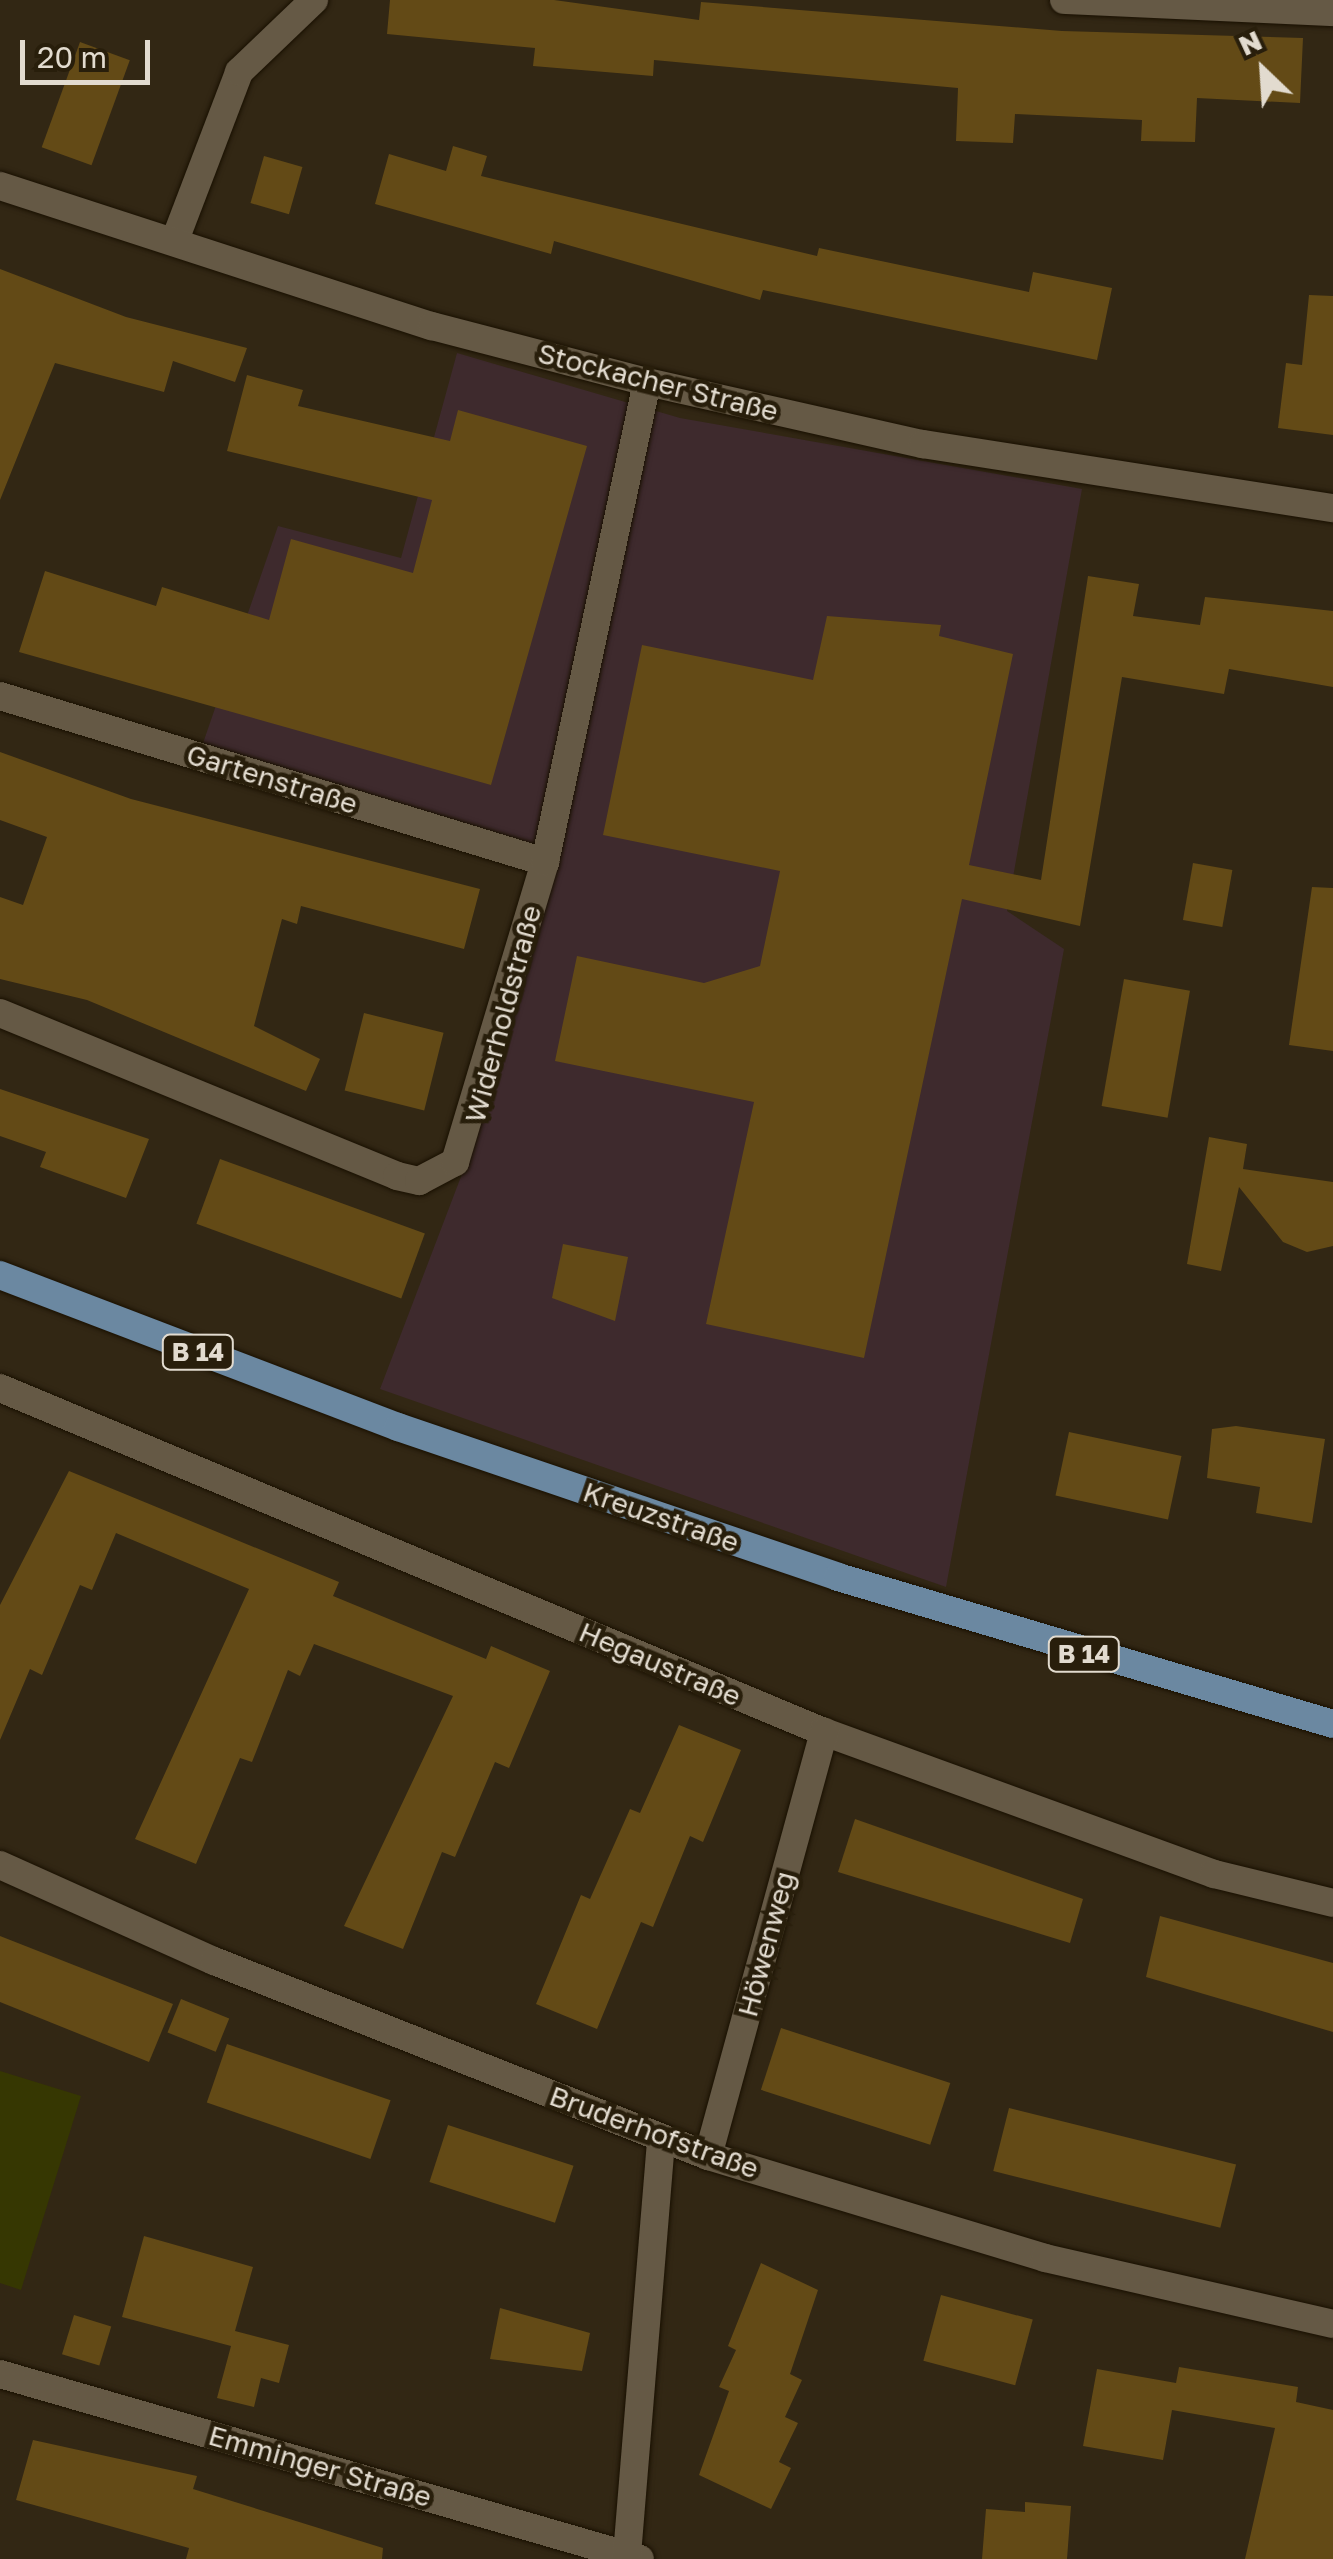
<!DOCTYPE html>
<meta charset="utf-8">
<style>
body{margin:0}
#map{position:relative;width:1333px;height:2559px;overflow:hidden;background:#322714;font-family:"Golos Text",sans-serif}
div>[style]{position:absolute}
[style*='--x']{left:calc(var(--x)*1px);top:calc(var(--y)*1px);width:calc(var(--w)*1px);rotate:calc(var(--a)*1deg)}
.industrial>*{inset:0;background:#3e2a2d}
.green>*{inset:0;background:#363702}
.building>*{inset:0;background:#634a16;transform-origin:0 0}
.roads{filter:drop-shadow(0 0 2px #191001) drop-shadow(0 0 2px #191001)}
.minor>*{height:28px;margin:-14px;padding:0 14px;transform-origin:14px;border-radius:14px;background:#655945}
.tertiary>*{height:28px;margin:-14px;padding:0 14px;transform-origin:14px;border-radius:14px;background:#655945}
.primary>*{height:28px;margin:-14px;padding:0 14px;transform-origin:14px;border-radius:14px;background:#6b88a1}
span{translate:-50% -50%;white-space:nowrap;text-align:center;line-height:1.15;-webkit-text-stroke:9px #281e0b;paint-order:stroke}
.shield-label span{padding:2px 8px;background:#281e0b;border:2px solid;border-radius:8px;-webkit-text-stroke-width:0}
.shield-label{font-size:25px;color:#e2dbcf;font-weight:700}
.street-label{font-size:28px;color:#e2dbcf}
.north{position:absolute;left:1213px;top:20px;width:100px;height:100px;-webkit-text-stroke:8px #281e0b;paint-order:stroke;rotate:335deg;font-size:28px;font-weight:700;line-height:40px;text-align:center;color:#e2dbcf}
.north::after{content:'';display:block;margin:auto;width:35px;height:45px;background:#e2dbcf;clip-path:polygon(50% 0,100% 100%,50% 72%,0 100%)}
.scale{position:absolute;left:20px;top:40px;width:130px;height:45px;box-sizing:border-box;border:5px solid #e2dbcf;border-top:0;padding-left:12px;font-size:30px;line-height:35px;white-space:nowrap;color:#e2dbcf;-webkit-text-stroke:8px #281e0b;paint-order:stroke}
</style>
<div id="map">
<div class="industrial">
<i style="clip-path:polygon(457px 353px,680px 418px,1082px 489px,1007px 911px,1064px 949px,946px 1587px,380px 1389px,470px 1153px,555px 867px,202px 746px,278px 526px,401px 558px)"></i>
</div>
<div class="green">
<i style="clip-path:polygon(0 2071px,81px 2096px,21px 2290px,0 2283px)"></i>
</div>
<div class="building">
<i style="clip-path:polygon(390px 0,554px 0,699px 20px,701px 2px,1062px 31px,1303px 38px,1300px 103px,1197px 98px,1195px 142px,1141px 141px,1142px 120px,1015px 114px,1013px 143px,956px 141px,958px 88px,654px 60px,653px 76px,533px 66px,535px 48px,387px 34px)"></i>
<i style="left:80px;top:42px;width:53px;height:112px;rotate:20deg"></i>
<i style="clip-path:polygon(453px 146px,487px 156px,481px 176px,817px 256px,819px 248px,1029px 292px,1033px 272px,1112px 288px,1097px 360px,763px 290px,760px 300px,554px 241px,551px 254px,375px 204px,389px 154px,446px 171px)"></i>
<i style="left:264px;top:156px;width:40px;height:49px;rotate:16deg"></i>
<i style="clip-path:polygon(0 269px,126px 317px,247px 348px,235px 382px,173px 361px,164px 392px,55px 363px,0 500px)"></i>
<i style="clip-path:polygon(1309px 295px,1333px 296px,1333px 435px,1278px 428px,1286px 363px,1302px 365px)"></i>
<i style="clip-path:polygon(247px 375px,303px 390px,298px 406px,450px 441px,458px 410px,587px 446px,491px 785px,19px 652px,45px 571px,156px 606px,162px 587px,269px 620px,291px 539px,413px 573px,432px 500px,227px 451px)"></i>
<i style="clip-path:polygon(1088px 576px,1139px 584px,1133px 616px,1200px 625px,1205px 597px,1333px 611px,1333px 687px,1229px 669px,1224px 694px,1122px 677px,1080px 926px,962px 899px,864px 1358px,706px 1324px,754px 1102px,555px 1061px,577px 956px,704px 983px,760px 966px,780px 871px,603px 835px,642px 645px,813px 680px,827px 616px,941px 625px,939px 636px,1013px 654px,969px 865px,1041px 880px)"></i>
<i style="clip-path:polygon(0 752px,131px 799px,480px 889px,464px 949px,301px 906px,297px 924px,282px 919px,254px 1026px,320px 1059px,306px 1091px,87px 1000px,0 979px,0 897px,23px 905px,47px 837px,0 820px)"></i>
<i style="left:1193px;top:863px;width:40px;height:58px;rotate:10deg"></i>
<i style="clip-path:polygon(1312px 887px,1333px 888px,1333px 1051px,1289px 1045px)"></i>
<i style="left:1124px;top:979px;width:67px;height:129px;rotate:10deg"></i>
<i style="left:364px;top:1013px;width:82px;height:80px;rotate:14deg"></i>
<i style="clip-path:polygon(0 1089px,149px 1139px,126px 1198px,40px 1167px,46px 1152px,0 1136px)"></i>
<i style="clip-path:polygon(1209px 1137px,1247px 1144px,1243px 1169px,1333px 1182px,1333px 1246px,1307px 1252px,1283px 1242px,1239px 1187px,1221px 1271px,1187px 1264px)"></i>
<i style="left:220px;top:1159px;width:218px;height:69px;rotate:20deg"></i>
<i style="clip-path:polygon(563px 1244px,628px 1257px,615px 1321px,552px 1298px)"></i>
<i style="clip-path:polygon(1236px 1426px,1325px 1439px,1312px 1523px,1256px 1513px,1260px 1487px,1207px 1478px,1212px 1429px)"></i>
<i style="left:1069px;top:1432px;width:115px;height:65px;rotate:12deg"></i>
<i style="clip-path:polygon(69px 1471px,339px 1582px,333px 1596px,486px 1659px,491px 1646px,550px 1671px,509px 1768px,495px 1762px,455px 1857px,442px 1852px,403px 1949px,344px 1926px,453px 1696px,314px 1644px,300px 1676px,288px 1670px,252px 1762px,240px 1758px,196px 1864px,135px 1839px,249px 1589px,116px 1533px,92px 1590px,80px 1585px,42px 1675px,30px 1669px,0 1740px,0 1605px)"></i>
<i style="clip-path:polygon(679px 1725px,741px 1750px,703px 1842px,690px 1836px,653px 1927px,641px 1922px,597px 2029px,536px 2004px,581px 1895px,590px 1899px,630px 1809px,640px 1813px)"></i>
<i style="clip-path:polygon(855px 1819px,1083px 1899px,1070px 1943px,838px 1872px)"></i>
<i style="clip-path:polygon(1160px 1916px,1333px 1963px,1333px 2032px,1146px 1977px)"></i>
<i style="clip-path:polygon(0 1936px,173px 2004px,149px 2062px,0 2002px)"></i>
<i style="left:181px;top:1999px;width:52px;height:36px;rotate:22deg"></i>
<i style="left:781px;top:2028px;width:178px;height:65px;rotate:18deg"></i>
<i style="left:227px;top:2044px;width:173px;height:62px;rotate:19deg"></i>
<i style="left:1009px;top:2108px;width:234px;height:65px;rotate:14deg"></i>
<i style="left:448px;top:2125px;width:132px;height:60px;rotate:18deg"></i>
<i style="clip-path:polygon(144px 2236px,253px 2267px,235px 2331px,289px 2345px,279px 2383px,261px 2378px,254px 2407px,217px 2398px,231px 2346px,122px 2317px)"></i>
<i style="clip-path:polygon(761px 2263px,818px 2290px,790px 2374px,802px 2380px,785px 2417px,798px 2423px,779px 2462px,791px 2468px,771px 2509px,699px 2475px,729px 2391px,719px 2387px,736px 2350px,728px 2346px)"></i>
<i style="left:941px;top:2295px;width:95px;height:68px;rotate:15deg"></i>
<i style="clip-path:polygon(500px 2308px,590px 2333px,582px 2371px,490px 2359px)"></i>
<i style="left:74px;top:2315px;width:39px;height:41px;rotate:17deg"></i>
<i style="clip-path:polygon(1179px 2367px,1298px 2387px,1296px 2402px,1333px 2410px,1333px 2559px,1245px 2559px,1275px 2428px,1172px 2410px,1163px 2460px,1083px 2446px,1097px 2369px,1176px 2383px)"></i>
<i style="clip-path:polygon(33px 2440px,197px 2476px,193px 2489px,383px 2548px,382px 2559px,186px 2559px,189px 2548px,16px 2500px)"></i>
<i style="clip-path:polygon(1025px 2502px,1071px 2506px,1067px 2559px,982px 2559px,986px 2509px,1025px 2512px)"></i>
</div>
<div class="roads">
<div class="minor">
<i style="--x:1064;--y:0;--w:269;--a:2.6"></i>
<i style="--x:175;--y:240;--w:180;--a:-69.1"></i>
<i style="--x:239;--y:72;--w:104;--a:-43.8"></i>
<i style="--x:0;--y:696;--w:570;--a:16.94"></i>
<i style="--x:0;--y:1013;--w:429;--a:22.3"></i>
<i style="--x:397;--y:1176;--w:23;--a:13"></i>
<i style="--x:419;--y:1181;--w:41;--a:-27.8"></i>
<i style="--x:455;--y:1162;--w:313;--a:-73.3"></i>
<i style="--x:545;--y:862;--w:491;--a:-78"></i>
<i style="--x:0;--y:1388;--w:893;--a:22.66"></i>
<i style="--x:824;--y:1732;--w:415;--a:20"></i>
<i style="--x:1214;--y:1874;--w:122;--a:13.7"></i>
<i style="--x:0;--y:1865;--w:235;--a:24.2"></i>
<i style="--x:214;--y:1961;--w:531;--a:21.54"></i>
<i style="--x:708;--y:2156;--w:352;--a:16.8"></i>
<i style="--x:1045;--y:2258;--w:295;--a:12.9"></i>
<i style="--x:708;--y:2156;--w:440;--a:-74.7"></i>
<i style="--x:0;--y:2374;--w:666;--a:16.12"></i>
<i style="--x:627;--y:2555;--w:418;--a:-85.3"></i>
</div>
<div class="tertiary">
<i style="--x:0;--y:186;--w:454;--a:18"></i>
<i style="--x:432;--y:326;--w:222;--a:14.6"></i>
<i style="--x:647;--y:382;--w:283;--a:12.7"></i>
<i style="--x:923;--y:444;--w:415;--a:8.9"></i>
</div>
<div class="primary">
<i style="--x:0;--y:1275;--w:426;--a:20.9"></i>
<i style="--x:398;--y:1427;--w:465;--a:18.8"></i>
<i style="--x:838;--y:1577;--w:516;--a:16.54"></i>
</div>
</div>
<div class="shield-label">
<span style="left:198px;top:1352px">B 14</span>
<span style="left:1084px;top:1654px">B 14</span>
</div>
<div class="street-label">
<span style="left:658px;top:382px;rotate:14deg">Stockacher Straße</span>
<span style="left:272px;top:779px;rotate:17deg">Gartenstraße</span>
<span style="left:503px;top:1014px;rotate:-75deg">Widerholdstraße</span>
<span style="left:661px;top:1517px;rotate:19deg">Kreuzstraße</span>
<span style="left:660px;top:1664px;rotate:23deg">Hegaustraße</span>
<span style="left:766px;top:1944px;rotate:-75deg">Höwenweg</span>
<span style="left:654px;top:2132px;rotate:20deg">Bruderhofstraße</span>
<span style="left:320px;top:2466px;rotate:16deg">Emminger Straße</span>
</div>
<div class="north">N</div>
<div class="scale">20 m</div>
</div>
